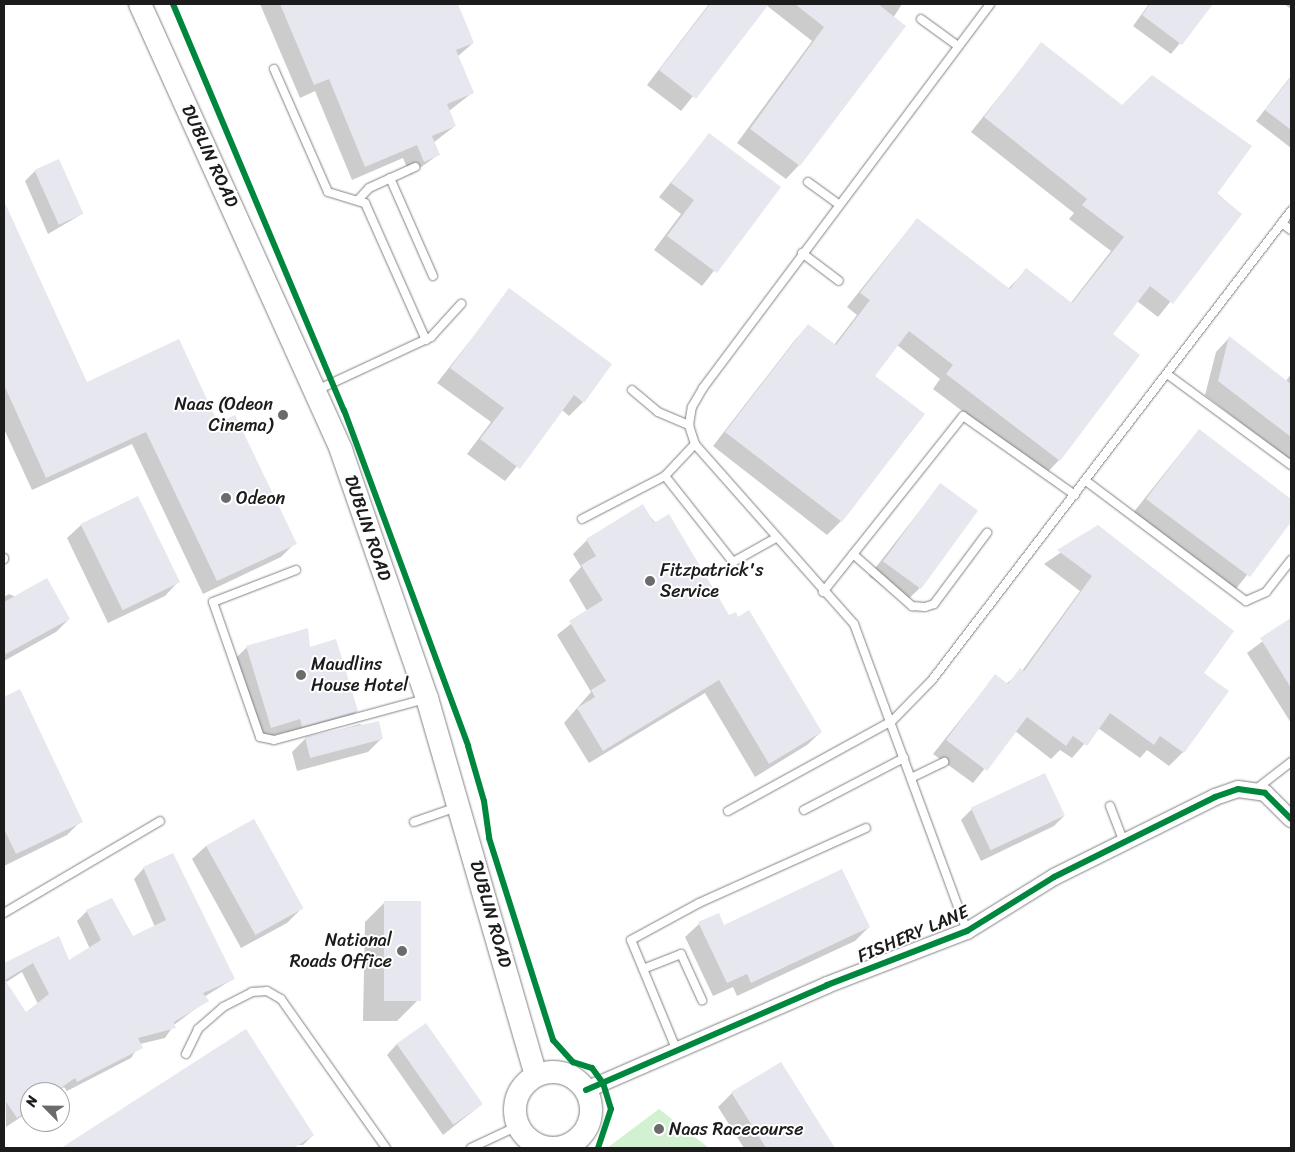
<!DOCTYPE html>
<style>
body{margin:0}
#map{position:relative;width:1295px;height:1152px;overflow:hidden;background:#fff;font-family:Sriracha,sans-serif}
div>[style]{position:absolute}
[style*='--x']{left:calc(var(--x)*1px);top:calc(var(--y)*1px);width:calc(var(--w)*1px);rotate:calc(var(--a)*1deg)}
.green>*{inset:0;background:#d1f1d1}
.shadow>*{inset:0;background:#0003}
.building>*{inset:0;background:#e6e7ef;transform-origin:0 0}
.roads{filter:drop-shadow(0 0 1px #828282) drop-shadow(0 0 1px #828282)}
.service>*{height:8px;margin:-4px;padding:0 4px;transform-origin:4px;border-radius:4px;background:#fff}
.minor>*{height:16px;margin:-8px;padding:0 8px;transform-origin:8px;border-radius:8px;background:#fff}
.secondary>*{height:22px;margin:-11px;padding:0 11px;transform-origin:11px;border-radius:11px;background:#fff}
.secondary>.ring{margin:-11px;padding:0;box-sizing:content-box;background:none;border:22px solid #fff;border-radius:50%}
.cycleway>*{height:6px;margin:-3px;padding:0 3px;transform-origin:3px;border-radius:3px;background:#00873e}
.dots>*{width:14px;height:14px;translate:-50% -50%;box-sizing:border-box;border:2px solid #fff;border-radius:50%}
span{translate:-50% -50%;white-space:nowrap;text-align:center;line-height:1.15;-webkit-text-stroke:4px #fff;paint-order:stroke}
.street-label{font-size:18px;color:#1c1c1c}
.poi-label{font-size:18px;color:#1c1c1c}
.right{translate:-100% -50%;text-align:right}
.left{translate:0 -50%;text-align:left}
.frame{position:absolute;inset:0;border:5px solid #1c1c1c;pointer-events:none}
.north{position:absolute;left:20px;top:1082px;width:50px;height:50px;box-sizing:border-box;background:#fff;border:1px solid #a4a4a4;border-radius:50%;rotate:293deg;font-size:14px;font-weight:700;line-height:20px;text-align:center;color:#1c1c1c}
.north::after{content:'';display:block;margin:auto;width:18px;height:22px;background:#6b6b6b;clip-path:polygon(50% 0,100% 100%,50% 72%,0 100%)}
</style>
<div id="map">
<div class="green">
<i style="clip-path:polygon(659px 1109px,709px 1148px,607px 1148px)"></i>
</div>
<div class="shadow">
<i style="clip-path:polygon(260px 4px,457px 4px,473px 43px,457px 57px,472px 93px,449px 111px,455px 126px,433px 143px,438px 155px,410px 175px,403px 158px,352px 180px,315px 91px,300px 98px)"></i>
<i style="clip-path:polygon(709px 4px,902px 4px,799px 165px,786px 179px,737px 143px,812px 41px,766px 5px,681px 111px,647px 85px)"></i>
<i style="clip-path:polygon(1149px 4px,1212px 4px,1171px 54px,1133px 26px)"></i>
<i style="clip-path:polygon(1284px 4px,1291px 4px,1291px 9px)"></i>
<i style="clip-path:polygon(1042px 43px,1241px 214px,1158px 317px,1137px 301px,1111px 334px,1059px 460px,1046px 474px,933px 389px,940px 379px,897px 345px,873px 376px,841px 521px,827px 535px,713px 446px,795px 340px,808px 326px,834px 345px,857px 315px,847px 307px,917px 219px,1008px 289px,1026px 270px,1070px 304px,1111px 251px,1069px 219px,1074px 213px,971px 132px)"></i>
<i style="clip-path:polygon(1291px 76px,1291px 148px,1256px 121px)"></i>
<i style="clip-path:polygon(709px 135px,780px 187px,702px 286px,654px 250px,681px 214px,659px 197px)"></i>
<i style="clip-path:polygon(35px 171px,82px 214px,48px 234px,25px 181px)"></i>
<i style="clip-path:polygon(4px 204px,86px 384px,217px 425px,295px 543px,281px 557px,203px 594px,132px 444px,32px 490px,4px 429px)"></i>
<i style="clip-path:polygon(510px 290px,583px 402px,569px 416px,562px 410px,505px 481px,467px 454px,491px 422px,437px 383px)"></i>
<i style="clip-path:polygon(1229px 338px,1286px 381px,1291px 374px,1291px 461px,1205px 395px,1216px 352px)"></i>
<i style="clip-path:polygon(1199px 430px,1291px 500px,1291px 520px,1235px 590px,1133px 513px)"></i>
<i style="clip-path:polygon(940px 485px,919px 589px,905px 602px,869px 576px)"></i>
<i style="clip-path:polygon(642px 506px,729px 617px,738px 618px,821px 732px,807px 745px,755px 777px,705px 693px,589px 763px,564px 723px,591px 692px,557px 635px,587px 611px,569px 580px,581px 567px,573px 554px,587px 540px)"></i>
<i style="clip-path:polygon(81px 525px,178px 582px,165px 596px,108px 623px,67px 538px)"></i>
<i style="clip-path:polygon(1098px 527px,1202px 673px,1183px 752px,1169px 766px,1147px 750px,1140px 758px,1098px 728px,1072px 758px,1060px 750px,1051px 759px,1015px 731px,973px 783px,933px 754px,995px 676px,1006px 684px,1022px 671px,1080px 591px,1044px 564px)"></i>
<i style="clip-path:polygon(9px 594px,69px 619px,56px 632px,4px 661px,4px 597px)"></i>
<i style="clip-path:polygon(1291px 620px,1291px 723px,1247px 653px)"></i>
<i style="clip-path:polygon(247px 647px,308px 648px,357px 711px,343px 725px,288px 740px,286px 732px,257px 741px,233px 661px)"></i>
<i style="clip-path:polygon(19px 691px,81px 821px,67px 835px,4px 866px,4px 698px)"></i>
<i style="clip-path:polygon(360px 724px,382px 738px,368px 752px,297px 771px,292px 752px,305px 739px)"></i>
<i style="clip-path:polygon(1044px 775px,1064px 816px,1054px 826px,981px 861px,961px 820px,971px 810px)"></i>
<i style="clip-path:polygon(206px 846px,301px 909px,287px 923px,241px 948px,192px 859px)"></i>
<i style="clip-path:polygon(evenodd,144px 868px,233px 979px,204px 997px,207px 1000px,174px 1025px,165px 1038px,140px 1044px,131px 1058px,67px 1091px,64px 1087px,57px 1092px,30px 1092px,30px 1111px,6px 1127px,4px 966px,59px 938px,69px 962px,90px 949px,77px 921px,87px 911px,132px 938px,155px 927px,134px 879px,144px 868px,22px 972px,38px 1004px,26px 1013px,5px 983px,22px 972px)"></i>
<i style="clip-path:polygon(385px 902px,417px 1001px,397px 1021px,363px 1021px,365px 922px)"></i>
<i style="clip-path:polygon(699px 924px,724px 926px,869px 927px,855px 941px,737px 996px,733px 987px,713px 996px,685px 937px)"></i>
<i style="clip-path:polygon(246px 1030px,313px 1135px,303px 1145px,64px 1148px)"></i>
<i style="clip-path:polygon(397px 1044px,482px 1104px,443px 1135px,387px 1055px)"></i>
<i style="clip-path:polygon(732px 1093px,832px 1146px,744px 1148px,718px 1107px)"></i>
</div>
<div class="building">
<i style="clip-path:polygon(280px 4px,458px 4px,474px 43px,456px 50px,474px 93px,447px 104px,456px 126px,432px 136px,440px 155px,424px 162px,417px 145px,365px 167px,329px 79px,314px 85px)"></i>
<i style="clip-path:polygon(710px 4px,769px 4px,696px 99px,659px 70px)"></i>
<i style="clip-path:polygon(795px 4px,878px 4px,906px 26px,800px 166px,750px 129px,824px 27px)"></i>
<i style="clip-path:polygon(1150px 4px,1213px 4px,1182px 45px,1142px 15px)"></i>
<i style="clip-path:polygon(1041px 42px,1122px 105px,1152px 75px,1252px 146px,1217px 194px,1242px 214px,1173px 304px,1150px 286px,1113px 334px,1140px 355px,1060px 461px,946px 374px,953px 365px,909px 331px,875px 376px,925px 414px,842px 522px,725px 432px,808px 324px,836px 345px,870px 300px,860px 293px,917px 218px,1010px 289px,1026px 268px,1072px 303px,1124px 237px,1082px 205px,1087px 199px,984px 117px)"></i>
<i style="clip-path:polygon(1291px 77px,1291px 130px,1265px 110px)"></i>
<i style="clip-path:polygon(709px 133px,781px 187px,717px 273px,667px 236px,694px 200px,671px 183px)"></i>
<i style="left:59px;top:159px;width:60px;height:27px;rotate:66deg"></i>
<i style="clip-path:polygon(4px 201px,87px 382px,179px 339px,218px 423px,235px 415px,297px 544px,217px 581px,146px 432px,46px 478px,4px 385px)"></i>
<i style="clip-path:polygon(509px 288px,612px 364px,584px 403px,574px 395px,520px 469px,480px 439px,504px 408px,450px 368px)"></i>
<i style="clip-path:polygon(1229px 336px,1291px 384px,1291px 437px,1218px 381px)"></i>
<i style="clip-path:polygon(1199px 429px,1291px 499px,1291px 522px,1250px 577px,1146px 499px)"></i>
<i style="left:940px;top:483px;width:47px;height:97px;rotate:36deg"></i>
<i style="left:138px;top:496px;width:96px;height:64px;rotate:64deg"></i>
<i style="clip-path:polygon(643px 504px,654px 523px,669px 514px,729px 615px,736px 612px,738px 617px,749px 610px,822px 732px,769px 764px,719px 680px,603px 751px,577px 708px,595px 697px,591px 690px,606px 681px,569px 621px,603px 600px,581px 565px,596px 556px,586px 539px)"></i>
<i style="clip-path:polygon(1098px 525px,1234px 631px,1204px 673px,1229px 691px,1184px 753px,1160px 736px,1154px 745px,1110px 713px,1087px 746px,1073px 736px,1066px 746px,1027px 717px,987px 771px,946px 740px,995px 674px,1008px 684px,1020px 668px,1024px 671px,1092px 576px,1057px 550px)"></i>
<i style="clip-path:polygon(47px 578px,70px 619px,4px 655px,4px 602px)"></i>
<i style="clip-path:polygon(1291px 618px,1291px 688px,1260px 638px)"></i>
<i style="clip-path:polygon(308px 628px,310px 647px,336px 639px,358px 711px,302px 727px,300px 719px,271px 728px,246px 646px)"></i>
<i style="clip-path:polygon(20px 689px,83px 822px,16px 854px,4px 829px,4px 697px)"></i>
<i style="clip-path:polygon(379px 721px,383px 739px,310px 758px,305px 737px)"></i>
<i style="left:1045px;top:773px;width:47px;height:82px;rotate:65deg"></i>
<i style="left:254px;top:819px;width:102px;height:55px;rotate:61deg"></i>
<i style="clip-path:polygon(evenodd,173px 853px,235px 979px,203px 993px,209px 1001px,174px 1022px,176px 1028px,138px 1038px,143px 1048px,77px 1082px,75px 1078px,55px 1092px,30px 1092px,30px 1109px,17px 1118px,4px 1099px,4px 963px,59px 936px,69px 960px,101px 940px,86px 910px,112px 898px,133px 936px,166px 920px,143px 867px,173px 853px,33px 963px,49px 994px,26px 1012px,5px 980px,33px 963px)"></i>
<i style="clip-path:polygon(842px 869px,870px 927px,751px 983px,747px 974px,727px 983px,698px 922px,719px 913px,724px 925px)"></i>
<i style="left:384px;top:901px;width:37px;height:100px"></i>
<i style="left:426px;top:1023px;width:99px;height:36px;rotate:55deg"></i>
<i style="clip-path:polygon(246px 1029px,314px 1135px,294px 1148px,61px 1148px)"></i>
<i style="clip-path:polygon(781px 1062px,835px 1148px,766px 1148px,731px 1092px)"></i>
</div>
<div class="roads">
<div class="service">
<i style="--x:921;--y:19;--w:46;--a:36.1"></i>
<i style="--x:274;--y:69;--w:134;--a:66.3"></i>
<i style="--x:328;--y:192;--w:39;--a:17"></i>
<i style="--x:365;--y:203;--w:150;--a:66"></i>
<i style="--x:390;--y:178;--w:107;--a:66.3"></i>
<i style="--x:808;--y:182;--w:37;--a:36"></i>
<i style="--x:358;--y:200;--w:16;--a:-47"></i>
<i style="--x:369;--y:188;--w:51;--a:-24.5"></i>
<i style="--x:1282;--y:223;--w:11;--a:38"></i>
<i style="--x:802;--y:253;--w:46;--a:37.1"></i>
<i style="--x:1167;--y:374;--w:154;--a:36.3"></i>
<i style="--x:317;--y:390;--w:126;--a:-24.9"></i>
<i style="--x:431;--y:337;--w:45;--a:-47.7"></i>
<i style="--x:632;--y:390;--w:34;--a:40"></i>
<i style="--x:658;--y:412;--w:34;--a:23"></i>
<i style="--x:695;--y:444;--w:44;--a:133.2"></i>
<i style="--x:665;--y:476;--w:110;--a:51.7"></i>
<i style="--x:733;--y:562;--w:49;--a:-29.2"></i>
<i style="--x:1086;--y:481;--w:200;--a:36.9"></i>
<i style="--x:1246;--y:601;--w:22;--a:-24"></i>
<i style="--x:1266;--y:592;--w:41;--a:-52"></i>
<i style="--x:582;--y:519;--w:93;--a:-27.4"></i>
<i style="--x:853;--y:554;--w:79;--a:41.4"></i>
<i style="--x:912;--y:606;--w:13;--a:4"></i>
<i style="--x:925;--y:607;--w:9;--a:-18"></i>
<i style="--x:934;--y:604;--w:89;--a:-53.3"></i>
<i style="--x:4;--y:558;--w:1;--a:90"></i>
<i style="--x:296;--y:570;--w:89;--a:158.9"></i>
<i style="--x:213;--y:602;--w:143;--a:70.8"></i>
<i style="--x:260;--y:737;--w:14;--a:12"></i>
<i style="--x:274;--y:740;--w:156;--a:-15.2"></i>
<i style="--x:823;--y:592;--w:225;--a:-51.5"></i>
<i style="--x:963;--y:416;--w:137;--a:35.2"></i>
<i style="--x:911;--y:778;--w:37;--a:-26"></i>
<i style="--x:1255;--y:790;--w:46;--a:-37.9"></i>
<i style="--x:1110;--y:806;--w:39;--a:69"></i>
<i style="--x:804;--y:810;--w:113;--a:-27.5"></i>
<i style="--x:728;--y:811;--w:187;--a:-28.8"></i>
<i style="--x:892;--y:721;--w:57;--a:-45.7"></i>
<i style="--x:932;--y:680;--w:591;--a:-52.57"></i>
<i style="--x:414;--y:822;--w:46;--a:-19.2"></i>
<i style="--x:4;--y:913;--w:181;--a:-30.5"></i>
<i style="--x:967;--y:931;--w:327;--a:-110.2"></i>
<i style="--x:854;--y:624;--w:240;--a:-131.5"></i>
<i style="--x:695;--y:444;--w:20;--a:-108"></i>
<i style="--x:689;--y:425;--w:18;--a:-81"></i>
<i style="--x:692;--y:407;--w:22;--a:-60"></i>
<i style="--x:703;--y:388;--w:479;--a:-53.2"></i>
<i style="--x:643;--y:969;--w:41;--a:-21.5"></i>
<i style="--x:681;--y:954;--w:51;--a:65.5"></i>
<i style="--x:677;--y:1051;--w:120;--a:-112.5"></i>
<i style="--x:631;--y:940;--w:77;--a:-28.6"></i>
<i style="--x:699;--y:903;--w:183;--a:-24.2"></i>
<i style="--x:186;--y:1054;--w:28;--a:-64"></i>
<i style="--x:198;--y:1029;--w:33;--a:-41"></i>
<i style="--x:223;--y:1007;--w:33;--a:-27"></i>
<i style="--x:252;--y:992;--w:15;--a:-4"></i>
<i style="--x:267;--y:991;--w:16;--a:30"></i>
<i style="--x:281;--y:999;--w:182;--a:54.8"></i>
<i style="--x:471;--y:1148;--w:52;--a:-25.1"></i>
</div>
<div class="minor">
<i style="--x:586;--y:1090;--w:263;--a:-23.5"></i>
<i style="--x:827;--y:985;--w:150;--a:-21.1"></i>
<i style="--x:967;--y:931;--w:102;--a:-31.8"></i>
<i style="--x:1054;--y:877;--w:180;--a:-26.4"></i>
<i style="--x:1215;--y:797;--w:24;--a:-19"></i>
<i style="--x:1238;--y:789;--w:27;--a:8"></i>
<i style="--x:1265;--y:793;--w:37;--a:45"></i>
</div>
<div class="secondary">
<i style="--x:140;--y:4;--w:489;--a:65.7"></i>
<i style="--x:341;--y:450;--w:262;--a:70.9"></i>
<i style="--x:427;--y:698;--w:392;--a:73.9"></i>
<i class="ring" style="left:515px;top:1072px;width:54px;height:54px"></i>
</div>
</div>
<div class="cycleway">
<i style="--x:173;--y:4;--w:441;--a:67.2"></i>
<i style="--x:344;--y:410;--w:358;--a:69.7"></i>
<i style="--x:468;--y:746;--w:57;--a:73.8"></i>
<i style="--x:484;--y:801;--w:37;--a:82"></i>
<i style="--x:489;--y:838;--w:212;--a:72.4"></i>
<i style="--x:553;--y:1040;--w:30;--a:48"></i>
<i style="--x:573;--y:1062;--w:20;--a:18"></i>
<i style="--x:592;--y:1068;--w:19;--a:54"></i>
<i style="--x:603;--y:1083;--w:27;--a:73"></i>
<i style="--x:611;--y:1109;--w:41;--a:108.4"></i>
<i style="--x:586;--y:1090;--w:263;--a:-23.5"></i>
<i style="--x:827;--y:985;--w:150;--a:-21.1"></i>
<i style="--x:967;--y:931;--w:102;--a:-31.8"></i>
<i style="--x:1054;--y:877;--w:180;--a:-26.4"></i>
<i style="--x:1215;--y:797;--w:24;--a:-19"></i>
<i style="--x:1238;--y:789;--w:27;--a:8"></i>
<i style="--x:1265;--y:793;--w:37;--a:45"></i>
</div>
<div class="dots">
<i style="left:283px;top:415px;background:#6b6b6b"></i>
<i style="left:226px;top:498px;background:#6b6b6b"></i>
<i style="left:650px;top:581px;background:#6b6b6b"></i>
<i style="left:301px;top:675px;background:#6b6b6b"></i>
<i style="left:402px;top:951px;background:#6b6b6b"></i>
<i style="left:659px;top:1129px;background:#6b6b6b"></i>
</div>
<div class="street-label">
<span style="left:210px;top:156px;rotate:65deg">DUBLIN ROAD</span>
<span style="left:368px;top:528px;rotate:71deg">DUBLIN ROAD</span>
<span style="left:491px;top:914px;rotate:74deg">DUBLIN ROAD</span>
<span style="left:913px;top:934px;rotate:-23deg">FISHERY LANE</span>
</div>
<div class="poi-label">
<span class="right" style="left:273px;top:415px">Naas (Odeon<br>Cinema)</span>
<span class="left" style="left:236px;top:498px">Odeon</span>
<span class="left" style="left:660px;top:581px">Fitzpatrick's<br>Service</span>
<span class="left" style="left:311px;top:675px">Maudlins<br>House Hotel</span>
<span class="right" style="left:392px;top:951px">National<br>Roads Office</span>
<span class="left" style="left:669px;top:1129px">Naas Racecourse</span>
</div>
<div class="frame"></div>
<div class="north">N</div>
</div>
